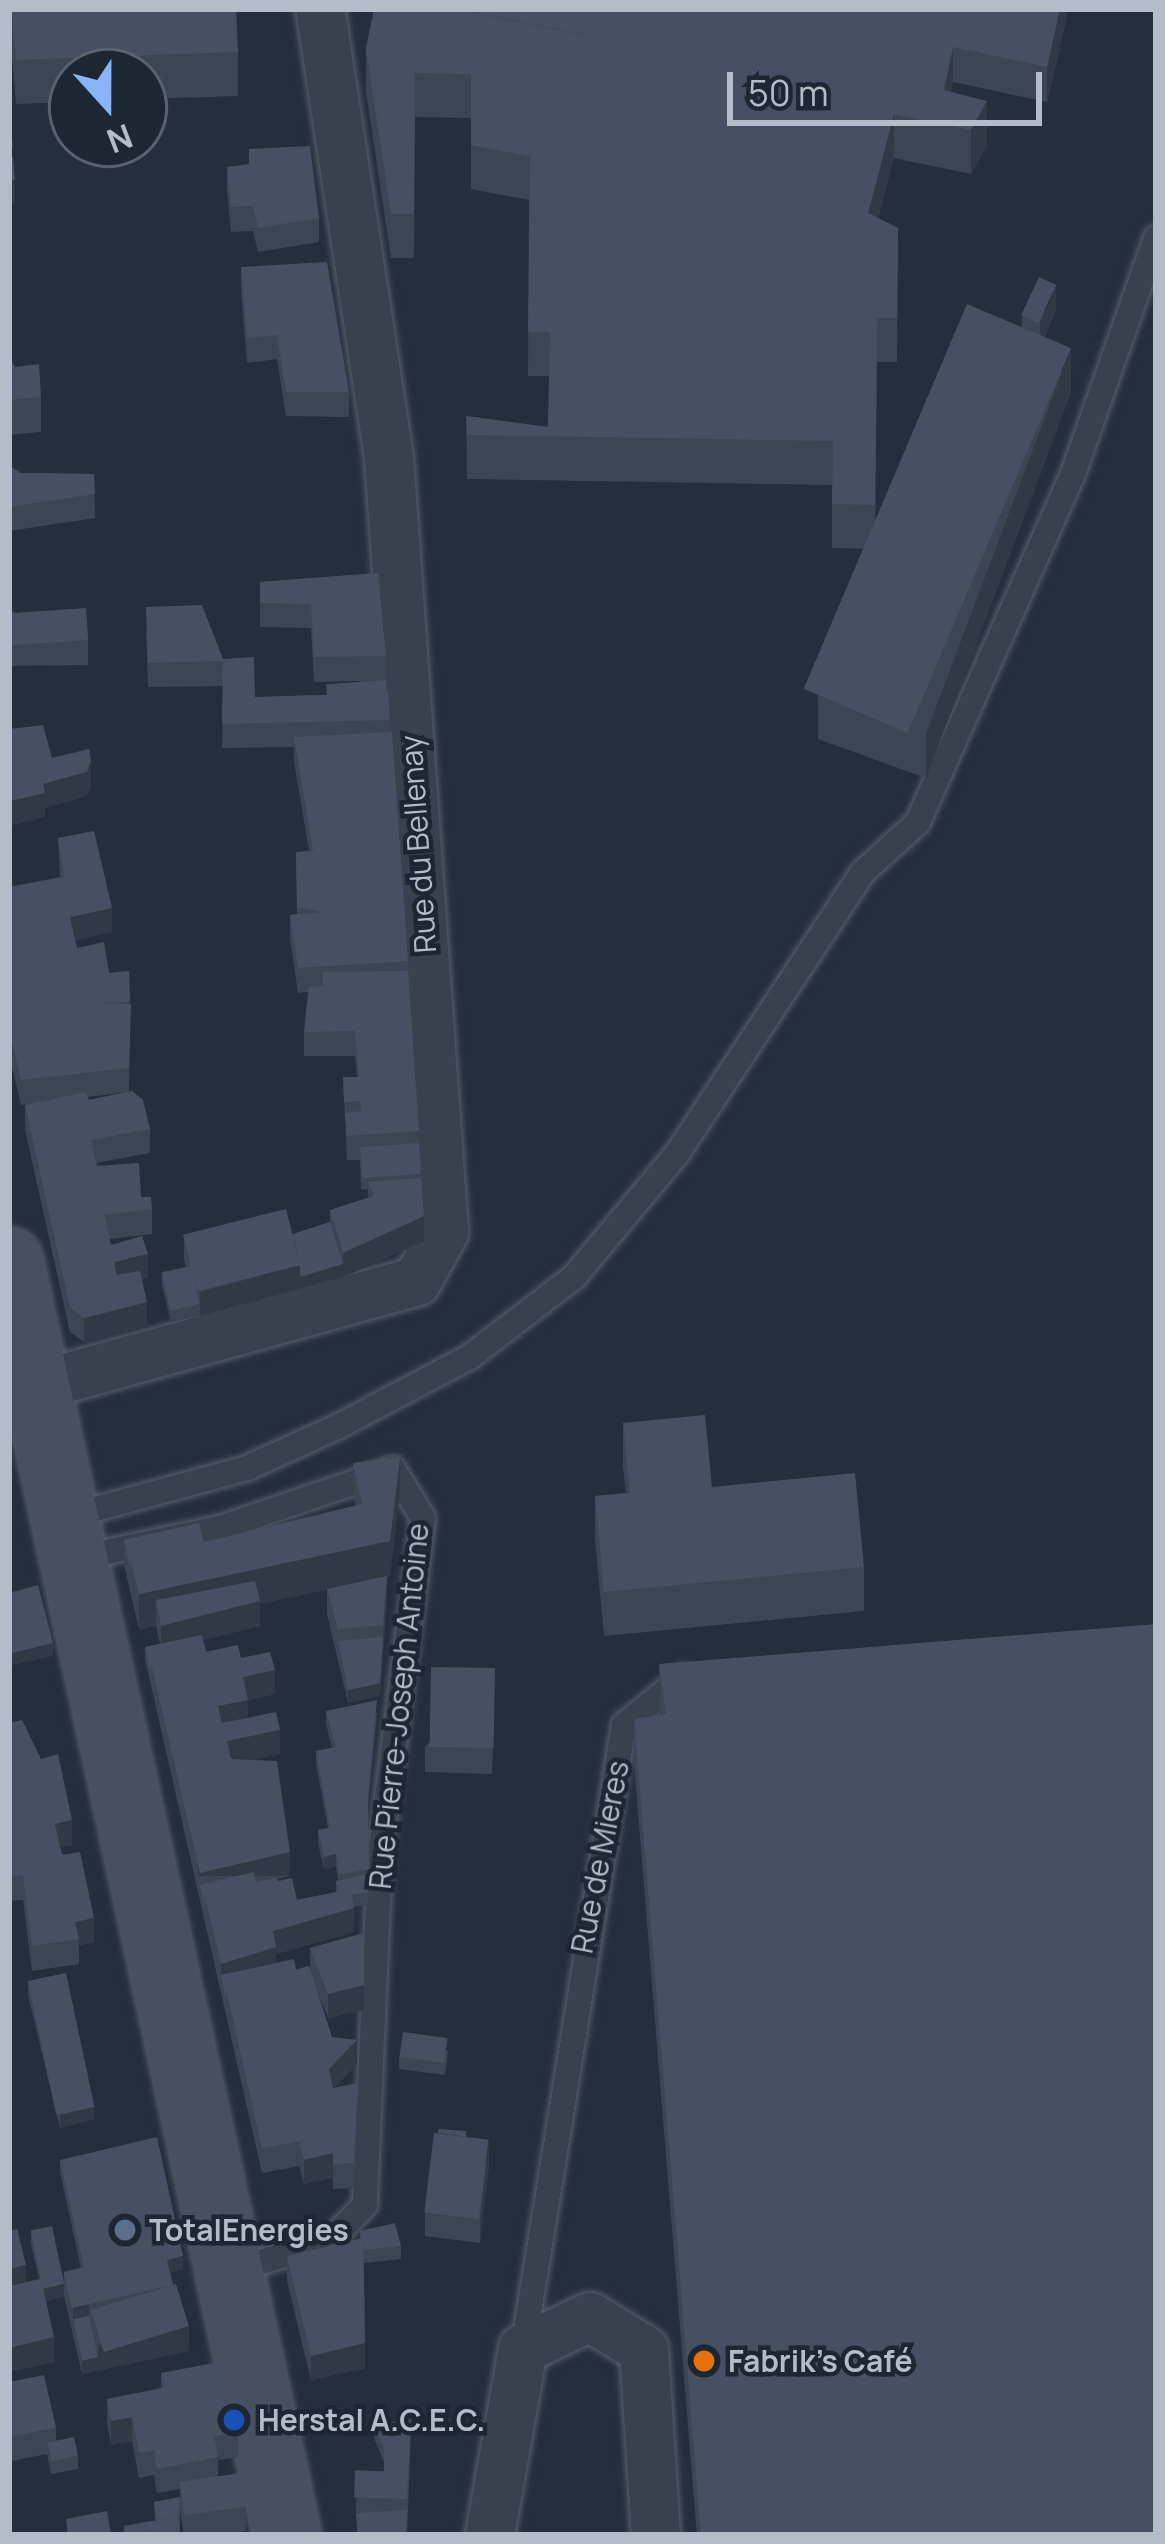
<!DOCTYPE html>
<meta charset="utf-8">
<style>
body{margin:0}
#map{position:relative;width:1165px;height:2544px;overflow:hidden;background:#242f3e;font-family:Manrope,sans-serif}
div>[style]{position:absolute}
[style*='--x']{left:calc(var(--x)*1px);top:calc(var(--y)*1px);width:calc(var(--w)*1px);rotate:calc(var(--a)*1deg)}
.roads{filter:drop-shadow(0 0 3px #565f6c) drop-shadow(0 0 3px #565f6c)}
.lane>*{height:24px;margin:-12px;padding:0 12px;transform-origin:12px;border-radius:12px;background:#38414e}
.street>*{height:48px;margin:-24px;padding:0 24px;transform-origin:24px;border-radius:24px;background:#38414e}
.secondary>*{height:66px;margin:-33px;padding:0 33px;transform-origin:33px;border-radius:33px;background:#465061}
.wall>*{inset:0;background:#3b4654}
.shaded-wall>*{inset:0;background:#303945;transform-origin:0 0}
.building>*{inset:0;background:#455162;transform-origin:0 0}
.dots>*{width:33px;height:33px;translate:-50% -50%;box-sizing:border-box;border:6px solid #1d2633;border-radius:50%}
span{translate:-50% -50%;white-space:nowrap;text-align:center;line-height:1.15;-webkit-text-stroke:9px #1d2633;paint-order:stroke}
.street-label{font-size:30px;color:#b4bcc9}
.poi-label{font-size:30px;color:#b4bcc9;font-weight:700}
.left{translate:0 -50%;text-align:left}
.frame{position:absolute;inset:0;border:12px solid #b4bcc9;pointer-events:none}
.north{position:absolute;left:48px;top:48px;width:120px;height:120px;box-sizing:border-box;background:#1d2633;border:3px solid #59626f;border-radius:50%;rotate:159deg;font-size:33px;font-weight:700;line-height:48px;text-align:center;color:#b4bcc9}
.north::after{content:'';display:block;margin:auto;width:42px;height:54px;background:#8ab4f8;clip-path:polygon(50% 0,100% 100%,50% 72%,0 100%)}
.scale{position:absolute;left:727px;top:72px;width:315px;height:54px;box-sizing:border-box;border:6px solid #b4bcc9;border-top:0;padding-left:15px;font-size:36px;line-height:42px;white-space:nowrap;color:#b4bcc9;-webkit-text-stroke:9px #1d2633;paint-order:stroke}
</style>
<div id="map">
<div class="roads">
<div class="lane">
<i style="--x:66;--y:1517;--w:188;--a:-15.1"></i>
<i style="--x:247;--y:1468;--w:101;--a:-24.5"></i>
<i style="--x:339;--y:1426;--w:149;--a:-27.9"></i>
<i style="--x:471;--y:1356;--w:130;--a:-37.5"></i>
<i style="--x:574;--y:1277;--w:160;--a:-50.1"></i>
<i style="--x:677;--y:1154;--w:336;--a:-56.6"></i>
<i style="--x:862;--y:873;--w:76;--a:-42.3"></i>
<i style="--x:918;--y:822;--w:384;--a:-66"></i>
<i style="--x:1074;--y:471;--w:247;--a:-70.6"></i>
<i style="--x:78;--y:1558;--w:145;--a:-11.9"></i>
<i style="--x:220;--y:1528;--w:183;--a:-18.8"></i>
<i style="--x:393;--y:1469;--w:57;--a:58.5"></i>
<i style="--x:423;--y:1518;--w:341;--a:97.3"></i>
<i style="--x:380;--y:1856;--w:349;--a:92.5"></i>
<i style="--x:365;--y:2205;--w:52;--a:134.2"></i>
<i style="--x:329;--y:2242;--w:96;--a:163.6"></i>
<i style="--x:523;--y:2349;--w:632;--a:-80.81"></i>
<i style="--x:624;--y:1725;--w:76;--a:-39.1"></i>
</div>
<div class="street">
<i style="--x:37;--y:1386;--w:394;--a:-15.4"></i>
<i style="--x:417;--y:1281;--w:56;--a:-61.1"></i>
<i style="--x:444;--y:1232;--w:776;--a:-94.06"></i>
<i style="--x:389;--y:458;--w:454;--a:-98.7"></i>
<i style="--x:490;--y:2535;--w:189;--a:-79.9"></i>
<i style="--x:523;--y:2349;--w:74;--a:-25.5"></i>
<i style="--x:590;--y:2317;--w:63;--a:31.4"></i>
<i style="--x:644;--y:2350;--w:185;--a:86.3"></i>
</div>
<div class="secondary">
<i style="--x:9;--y:1261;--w:1304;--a:77.69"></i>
</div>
</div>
<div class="wall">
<i style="clip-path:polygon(9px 9px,238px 52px,238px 96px,144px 99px,144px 72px,72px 72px,72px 102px,16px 104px,12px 56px,9px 56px)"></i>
<i style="clip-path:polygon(1067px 9px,1067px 17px,1047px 102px,953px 82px,951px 92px,987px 145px,971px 174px,894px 158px,878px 218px,898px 228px,897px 362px,877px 362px,875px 546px,1022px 327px,1022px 315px,1056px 309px,1045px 337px,1071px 392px,926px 778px,818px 739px,818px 695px,874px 549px,832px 548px,832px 485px,467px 479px,466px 416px,548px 427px,549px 376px,528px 376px,529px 200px,471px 189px,471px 118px,415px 117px,414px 258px,391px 258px,366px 92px,366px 48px)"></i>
<i style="clip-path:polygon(227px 167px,319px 218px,319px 242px,258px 252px,253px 231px,231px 232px,227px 191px)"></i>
<i style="clip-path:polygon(241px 267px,349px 392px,349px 417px,286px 416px,277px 359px,247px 363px,241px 292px)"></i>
<i style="clip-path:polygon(9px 356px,15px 367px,41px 397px,41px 432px,9px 435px)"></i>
<i style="clip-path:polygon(9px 466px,21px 473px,94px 474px,95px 518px,9px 531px)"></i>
<i style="clip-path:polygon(378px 573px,386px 656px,386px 681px,408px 961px,424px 1241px,343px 1277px,200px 1316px,171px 1322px,162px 1285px,162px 1272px,186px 1267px,184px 1260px,184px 1236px,293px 1234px,330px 1222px,330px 1210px,368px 1198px,368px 1189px,361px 1190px,360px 1160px,347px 1160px,343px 1077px,357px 1077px,355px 1056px,304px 1056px,304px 1032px,308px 992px,298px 993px,290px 939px,290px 915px,297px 914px,296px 852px,309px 851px,294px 762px,294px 747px,222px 748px,223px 686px,148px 687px,146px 631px,223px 659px,255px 697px,326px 695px,361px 681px,314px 682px,311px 628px,260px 627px,260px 582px)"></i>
<i style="clip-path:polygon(9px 610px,88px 640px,88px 665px,9px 666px)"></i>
<i style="clip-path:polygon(evenodd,58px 838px,112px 932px,75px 940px,77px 948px,109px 973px,129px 971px,130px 1004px,129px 1092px,150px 1129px,150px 1153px,96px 1163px,97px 1166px,141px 1197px,152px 1209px,152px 1234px,109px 1239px,111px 1245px,148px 1278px,142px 1280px,147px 1327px,84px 1342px,70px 1332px,25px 1130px,25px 1105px,33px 1103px,21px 1105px,9px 1054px,9px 887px,60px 877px,58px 838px,128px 1092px,89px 1100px,88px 1097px,128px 1092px)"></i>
<i style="clip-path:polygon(623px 1423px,712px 1487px,864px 1567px,864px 1611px,604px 1636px,595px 1540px,595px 1496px,626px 1493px,623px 1467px)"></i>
<i style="clip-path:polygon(353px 1463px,400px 1492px,390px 1576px,387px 1577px,387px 1600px,380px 1696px,348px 1703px,327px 1614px,327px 1589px,260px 1604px,260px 1626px,203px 1640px,206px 1652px,241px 1658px,275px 1694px,248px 1700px,248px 1718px,280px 1754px,253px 1760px,290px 1876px,277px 1879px,297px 1900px,336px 1892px,336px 1881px,338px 1880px,336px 1866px,324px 1869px,318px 1843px,318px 1830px,328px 1828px,316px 1764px,316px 1751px,332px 1748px,326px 1724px,326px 1711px,377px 1713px,368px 1806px,368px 1904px,354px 1907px,354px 1932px,276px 1954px,276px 1963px,296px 1970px,310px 1968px,310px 1948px,364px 1933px,364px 2010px,328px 2018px,316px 1989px,332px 2037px,357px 2064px,334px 2088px,357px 2107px,354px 2188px,333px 2189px,333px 2178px,304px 2184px,299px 2166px,262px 2173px,145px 1659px,145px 1647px,160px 1644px,156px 1626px,139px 1629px,124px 1565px,124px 1540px,204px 1542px,355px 1506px)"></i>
<i style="clip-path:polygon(659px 1664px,1156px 2535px,697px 2535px,634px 1763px,634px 1719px,660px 1715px)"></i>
<i style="clip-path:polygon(495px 1668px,492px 1774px,425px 1772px,425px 1747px)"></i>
<i style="clip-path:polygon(9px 1723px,72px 1845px,60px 1847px,94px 1942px,79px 1946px,79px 1964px,32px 1971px,23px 1900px,9px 1901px)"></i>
<i style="clip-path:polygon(28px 1982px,94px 2119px,60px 2128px,28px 1995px)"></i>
<i style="clip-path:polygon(448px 2051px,445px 2075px,399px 2069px,399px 2057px)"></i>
<i style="clip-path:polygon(466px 2137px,489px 2164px,480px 2243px,425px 2236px,425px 2212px)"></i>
<i style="clip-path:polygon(60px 2160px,183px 2269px,170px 2272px,189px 2351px,82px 2374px,64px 2296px,64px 2272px,81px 2268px,60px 2172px)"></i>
<i style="clip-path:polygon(9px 2231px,26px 2282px,39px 2279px,31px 2244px,31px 2231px,64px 2296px,46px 2301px,54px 2362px,9px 2372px)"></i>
<i style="clip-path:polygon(360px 2231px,401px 2246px,401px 2259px,364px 2263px,365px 2368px,311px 2380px,287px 2281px,287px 2256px,360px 2239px)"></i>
<i style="clip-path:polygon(161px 2373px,238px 2433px,238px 2457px,218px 2460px,218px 2477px,246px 2507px,246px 2531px,224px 2535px,184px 2535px,180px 2510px,180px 2535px,124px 2535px,124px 2526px,155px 2521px,154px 2502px,180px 2497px,180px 2489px,157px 2493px,154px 2475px,139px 2478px,132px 2441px,111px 2445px,107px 2423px,107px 2399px,161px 2388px)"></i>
<i style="clip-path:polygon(9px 2382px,56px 2428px,56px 2440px,78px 2456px,78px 2469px,51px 2474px,47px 2454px,12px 2461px,9px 2444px)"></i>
<i style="clip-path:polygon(374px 2425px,411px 2431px,407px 2535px,357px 2535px,355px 2473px,384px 2472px,384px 2462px,374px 2438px)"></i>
</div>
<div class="shaded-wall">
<i style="clip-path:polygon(1060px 9px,1067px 9px,1067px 17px,1047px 102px,1047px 67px)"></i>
<i style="clip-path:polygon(953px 47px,953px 82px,945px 124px,940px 115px)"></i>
<i style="clip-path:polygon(987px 101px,987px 145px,971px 174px,971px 130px)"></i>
<i style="clip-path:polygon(894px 114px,894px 158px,868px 257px,868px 213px)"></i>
<i style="left:15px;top:180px;width:24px;height:6px;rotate:90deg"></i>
<i style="clip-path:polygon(1056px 285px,1056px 309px,1040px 348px,1040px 323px)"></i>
<i style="clip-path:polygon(1071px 348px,1071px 392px,926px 778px,926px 734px)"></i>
<i style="clip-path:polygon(91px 760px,91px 785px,87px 796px,45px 808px,45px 817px,9px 826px,9px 801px)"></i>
<i style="clip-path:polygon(112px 908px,112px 932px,70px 941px,70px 917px)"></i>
<i style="clip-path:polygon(424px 1216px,424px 1241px,343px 1277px,200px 1316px,200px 1292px,300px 1265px,343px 1264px,343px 1253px)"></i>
<i style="clip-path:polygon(148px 1254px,148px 1278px,114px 1286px,114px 1262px)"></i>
<i style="clip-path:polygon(147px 1302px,147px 1327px,84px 1342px,84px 1318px)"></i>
<i style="clip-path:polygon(400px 1457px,400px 1492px,390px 1576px,387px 1577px,387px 1600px,380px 1696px,348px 1703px,348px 1690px,380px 1683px,387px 1577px,260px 1604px,260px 1626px,161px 1650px,161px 1626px,156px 1600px,156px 1626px,139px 1629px,139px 1594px,390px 1541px)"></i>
<i style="clip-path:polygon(53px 1643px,53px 1656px,9px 1666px,9px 1654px)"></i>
<i style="clip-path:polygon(275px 1670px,275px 1694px,248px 1700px,248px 1725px,218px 1731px,218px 1706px,243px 1677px)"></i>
<i style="clip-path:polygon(280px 1730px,280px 1754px,227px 1766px,227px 1741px)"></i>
<i style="clip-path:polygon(72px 1820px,72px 1845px,55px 1848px,55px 1824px)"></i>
<i style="left:290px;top:1852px;width:24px;height:92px;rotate:90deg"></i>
<i style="clip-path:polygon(336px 1854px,336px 1866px,324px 1869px,324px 1857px)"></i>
<i style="clip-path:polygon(354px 1908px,354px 1932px,276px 1954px,276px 1972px,221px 1975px,221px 1964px,273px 1931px)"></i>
<i style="clip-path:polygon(94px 1918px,94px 1942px,79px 1946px,75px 1922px)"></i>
<i style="clip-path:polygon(364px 1985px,364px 2010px,328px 2018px,328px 1994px)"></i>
<i style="clip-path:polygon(357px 2040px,357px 2064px,329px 2093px,329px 2069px)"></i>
<i style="clip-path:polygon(94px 2107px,94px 2119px,60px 2128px,60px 2115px)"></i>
<i style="clip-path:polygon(489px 2140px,489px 2164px,480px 2243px,480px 2219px)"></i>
<i style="clip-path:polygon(333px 2153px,333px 2178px,304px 2184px,304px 2160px)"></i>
<i style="clip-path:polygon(183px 2256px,183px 2269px,167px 2273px,167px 2260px)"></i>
<i style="clip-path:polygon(26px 2265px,26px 2289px,9px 2293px,9px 2269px)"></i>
<i style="clip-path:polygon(64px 2284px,64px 2296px,44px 2301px,44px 2289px)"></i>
<i style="clip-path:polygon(89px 2304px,89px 2328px,73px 2320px,73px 2308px)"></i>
<i style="clip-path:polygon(189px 2326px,189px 2351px,82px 2374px,82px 2361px,98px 2357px,98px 2345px)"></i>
<i style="clip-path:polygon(54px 2337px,54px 2362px,9px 2372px,9px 2348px)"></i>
<i style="clip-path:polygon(365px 2343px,365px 2368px,311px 2380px,311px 2356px)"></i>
<i style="clip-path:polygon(132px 2417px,132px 2441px,111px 2445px,111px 2421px)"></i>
</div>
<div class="building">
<i style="clip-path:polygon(9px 9px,236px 9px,238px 52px,16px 60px,12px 12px,9px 12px)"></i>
<i style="clip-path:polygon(374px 9px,456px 9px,940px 106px,943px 90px,987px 101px,971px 130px,894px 114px,868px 213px,898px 228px,897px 318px,877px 318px,875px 505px,832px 504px,833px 441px,467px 435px,466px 416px,548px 427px,550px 332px,528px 332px,530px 156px,471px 145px,471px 74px,415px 73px,414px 214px,391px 214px,366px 48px)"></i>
<i style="clip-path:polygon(456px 9px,1060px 9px,1047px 67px,953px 47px,940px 106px)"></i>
<i style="clip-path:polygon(9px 115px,13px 147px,9px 147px)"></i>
<i style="clip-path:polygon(310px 146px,319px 218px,258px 228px,253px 206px,231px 207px,227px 167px,249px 164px,249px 149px)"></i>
<i style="clip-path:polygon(13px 157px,15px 180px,9px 181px,9px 158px)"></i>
<i style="clip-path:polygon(327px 262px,349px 392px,286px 392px,277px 335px,247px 338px,241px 267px)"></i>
<i style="left:1039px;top:277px;width:19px;height:42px;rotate:25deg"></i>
<i style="left:967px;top:304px;width:113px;height:418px;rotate:23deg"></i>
<i style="clip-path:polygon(9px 356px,15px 367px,39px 364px,41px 397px,9px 400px)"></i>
<i style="clip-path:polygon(9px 466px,21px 473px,94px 474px,95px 494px,9px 507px)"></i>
<i style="clip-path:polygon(378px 573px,386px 656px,314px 657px,311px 604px,260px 603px,260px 582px)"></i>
<i style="clip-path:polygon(202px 605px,223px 659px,254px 657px,255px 697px,388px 693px,390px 720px,222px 724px,223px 661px,148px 663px,146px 607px)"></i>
<i style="left:86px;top:608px;width:32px;height:77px;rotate:86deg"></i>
<i style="left:386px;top:680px;width:13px;height:60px;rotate:86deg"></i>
<i style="clip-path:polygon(43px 725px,52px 758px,89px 749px,91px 760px,87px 772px,43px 784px,45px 793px,9px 801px,9px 729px)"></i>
<i style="clip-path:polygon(392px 732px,408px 961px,298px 968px,290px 915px,322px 912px,297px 907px,296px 852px,313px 851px,294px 737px)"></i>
<i style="clip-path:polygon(94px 831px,112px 908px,70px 917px,77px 948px,104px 942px,109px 973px,129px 971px,130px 1002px,93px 1003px,131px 1004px,129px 1068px,21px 1080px,9px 1029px,9px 887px,64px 877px,58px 838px)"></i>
<i style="clip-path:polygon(408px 971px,419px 1131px,347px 1136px,345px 1113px,361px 1111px,360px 1101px,344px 1102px,343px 1077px,359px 1077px,355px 1031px,304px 1032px,309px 987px,323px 986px,323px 972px)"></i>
<i style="clip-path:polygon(132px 1091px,143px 1100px,150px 1129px,91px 1140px,97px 1166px,139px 1163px,141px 1197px,151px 1197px,152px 1209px,104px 1215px,111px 1245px,142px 1236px,148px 1254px,114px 1262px,117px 1275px,140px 1271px,147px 1302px,84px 1318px,70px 1307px,25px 1105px,86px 1092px,89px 1100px)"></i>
<i style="left:419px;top:1143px;width:31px;height:59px;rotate:86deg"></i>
<i style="clip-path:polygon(421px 1178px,424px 1216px,343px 1253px,330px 1210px,374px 1196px,368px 1182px)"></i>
<i style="left:286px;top:1209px;width:58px;height:106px;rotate:76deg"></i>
<i style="clip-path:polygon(330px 1222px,343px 1264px,300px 1277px,300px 1265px,293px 1234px)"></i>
<i style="left:191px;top:1266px;width:39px;height:30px;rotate:77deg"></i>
<i style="clip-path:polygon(705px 1415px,712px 1487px,855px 1473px,864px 1567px,604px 1592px,595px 1496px,630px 1493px,623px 1423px)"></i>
<i style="clip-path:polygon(400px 1457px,390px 1541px,139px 1594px,130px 1560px,362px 1504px,353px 1463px)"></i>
<i style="clip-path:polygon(199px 1523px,204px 1542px,130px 1560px,130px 1570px,124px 1540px)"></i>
<i style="clip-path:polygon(387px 1576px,383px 1625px,338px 1629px,327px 1589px)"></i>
<i style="clip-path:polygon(255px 1581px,260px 1601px,161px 1626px,156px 1600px)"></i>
<i style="clip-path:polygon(38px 1585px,53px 1643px,9px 1654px,9px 1593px)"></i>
<i style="clip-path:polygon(1156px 1624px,1156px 2535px,701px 2535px,634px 1719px,666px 1714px,659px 1664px)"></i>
<i style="clip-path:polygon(202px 1635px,206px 1652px,151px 1663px,151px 1675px,145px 1647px)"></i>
<i style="clip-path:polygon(383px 1637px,380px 1683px,348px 1690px,338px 1641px)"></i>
<i style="clip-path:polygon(238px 1645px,241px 1658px,270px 1652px,275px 1670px,243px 1677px,248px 1700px,218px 1706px,222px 1723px,276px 1712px,280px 1730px,227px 1741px,231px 1759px,277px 1761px,290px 1852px,200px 1873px,151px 1663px)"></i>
<i style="left:431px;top:1667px;width:64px;height:80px;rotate:1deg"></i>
<i style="clip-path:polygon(377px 1700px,368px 1793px,369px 1869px,339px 1874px,336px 1854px,324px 1857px,318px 1830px,330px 1828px,316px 1751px,336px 1747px,326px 1711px)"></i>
<i style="clip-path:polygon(22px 1720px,41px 1759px,58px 1754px,72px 1820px,55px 1824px,62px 1855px,80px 1852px,94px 1918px,75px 1922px,79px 1939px,32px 1946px,23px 1875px,9px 1877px,9px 1823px,12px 1822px,9px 1814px,9px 1723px)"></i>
<i style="clip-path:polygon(254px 1872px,256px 1882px,277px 1878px,278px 1881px,205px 1897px,205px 1908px,200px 1885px)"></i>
<i style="clip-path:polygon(369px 1874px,368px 1892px,352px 1895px,351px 1889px,338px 1892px,336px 1881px)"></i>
<i style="clip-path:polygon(292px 1878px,297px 1900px,351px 1889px,354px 1908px,273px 1931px,276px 1947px,221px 1964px,205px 1897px)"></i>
<i style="clip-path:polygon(364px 1933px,364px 1985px,328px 1994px,310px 1948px)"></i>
<i style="clip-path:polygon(294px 1959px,296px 1970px,226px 1988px,226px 2000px,221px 1975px)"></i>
<i style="clip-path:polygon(309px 1966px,332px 2037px,357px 2040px,329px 2069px,333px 2088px,357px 2083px,354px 2163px,333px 2164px,333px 2153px,304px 2160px,299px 2141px,262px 2148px,226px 1988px)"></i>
<i style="left:66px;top:1973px;width:137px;height:39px;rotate:78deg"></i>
<i style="left:403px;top:2032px;width:45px;height:25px;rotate:8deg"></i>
<i style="clip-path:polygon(438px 2129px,466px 2131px,466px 2137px,438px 2133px)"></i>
<i style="left:434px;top:2133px;width:55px;height:80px;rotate:7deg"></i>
<i style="clip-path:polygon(157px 2137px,183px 2256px,167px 2260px,173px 2285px,93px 2303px,85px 2267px,84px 2267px,60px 2160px)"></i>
<i style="clip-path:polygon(395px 2223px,401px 2246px,364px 2250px,363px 2238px,361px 2239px,360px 2231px)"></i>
<i style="left:52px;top:2226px;width:59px;height:22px;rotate:78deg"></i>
<i style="clip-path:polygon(17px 2229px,26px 2265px,9px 2269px,9px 2231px)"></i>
<i style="clip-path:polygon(363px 2238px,365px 2343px,311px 2356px,287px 2256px)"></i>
<i style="left:85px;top:2267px;width:37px;height:22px;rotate:77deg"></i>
<i style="clip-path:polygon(41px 2279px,54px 2337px,9px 2348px,9px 2286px)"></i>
<i style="left:176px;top:2284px;width:44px;height:89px;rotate:73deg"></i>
<i style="left:89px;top:2316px;width:42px;height:16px;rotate:78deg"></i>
<i style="clip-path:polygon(224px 2361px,238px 2433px,214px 2436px,218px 2457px,157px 2469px,154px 2450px,139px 2453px,132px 2417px,111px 2421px,107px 2399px,164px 2388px,161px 2373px)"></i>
<i style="clip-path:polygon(44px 2375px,56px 2428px,12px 2436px,9px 2419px,9px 2382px)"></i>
<i style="clip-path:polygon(411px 2419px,408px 2484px,408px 2472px,384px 2472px,384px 2449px,374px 2425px)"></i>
<i style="left:74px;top:2437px;width:19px;height:27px;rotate:78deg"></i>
<i style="left:408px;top:2472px;width:27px;height:53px;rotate:92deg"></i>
<i style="left:241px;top:2473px;width:34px;height:62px;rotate:82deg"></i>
<i style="clip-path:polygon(180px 2497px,178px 2521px,178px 2517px,156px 2520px,154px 2502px)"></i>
<i style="clip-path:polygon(407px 2510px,406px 2535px,358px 2535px,356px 2513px)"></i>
<i style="clip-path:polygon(107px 2511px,111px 2535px,68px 2535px,66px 2519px)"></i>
<i style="clip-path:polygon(178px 2517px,180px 2535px,148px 2535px,146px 2522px)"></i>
<i style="clip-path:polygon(146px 2522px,147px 2535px,125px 2535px,124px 2526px)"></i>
</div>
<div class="dots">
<i style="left:125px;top:2230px;background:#5c6f8a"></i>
<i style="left:704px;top:2361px;background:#e8710a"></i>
<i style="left:234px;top:2420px;background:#1a4fb4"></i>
</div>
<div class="street-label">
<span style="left:418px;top:844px;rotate:-94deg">Rue du Bellenay</span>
<span style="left:399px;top:1706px;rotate:-84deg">Rue Pierre-Joseph Antoine</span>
<span style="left:600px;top:1857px;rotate:-79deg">Rue de Mieres</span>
</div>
<div class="poi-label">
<span class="left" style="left:149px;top:2230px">TotalEnergies</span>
<span class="left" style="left:728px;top:2361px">Fabrik's Café</span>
<span class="left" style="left:258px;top:2420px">Herstal A.C.E.C.</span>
</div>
<div class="frame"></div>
<div class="north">N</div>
<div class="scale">50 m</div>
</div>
